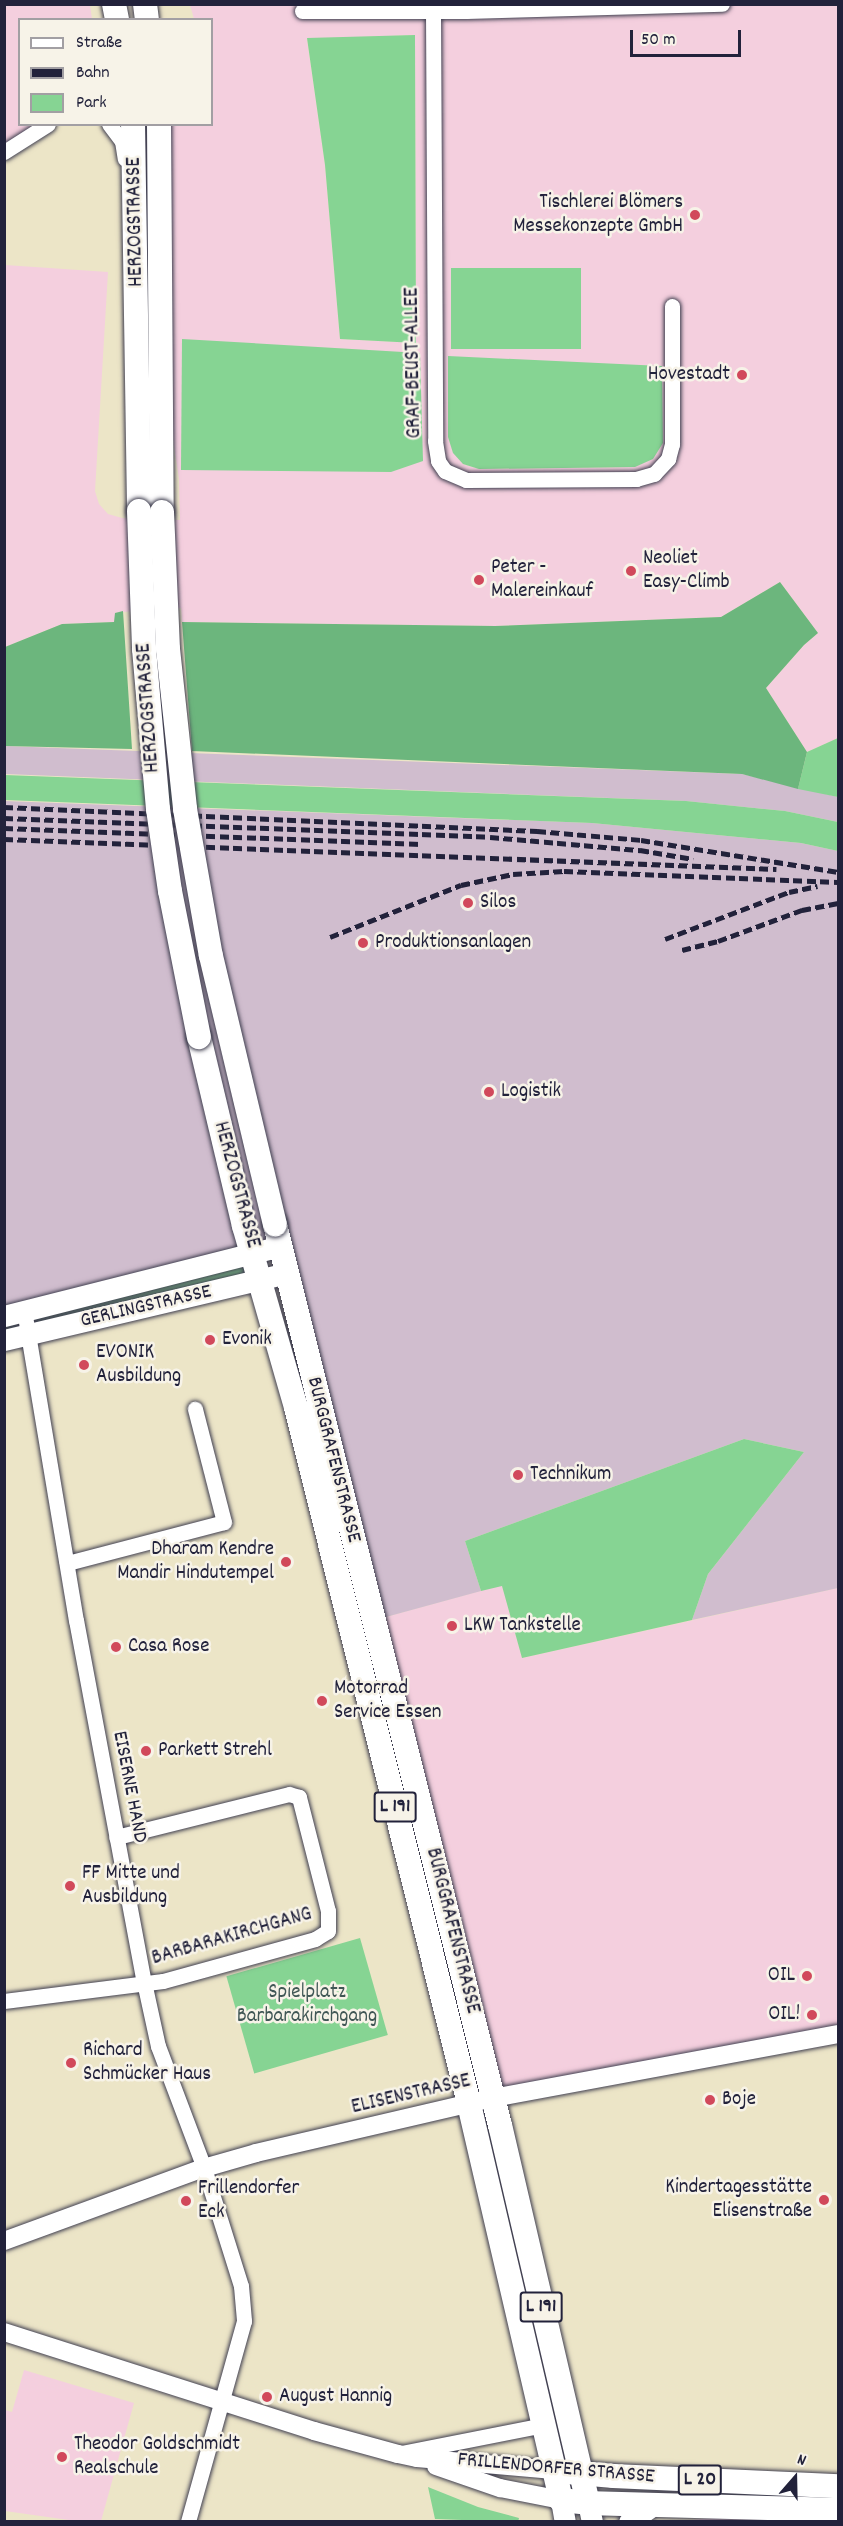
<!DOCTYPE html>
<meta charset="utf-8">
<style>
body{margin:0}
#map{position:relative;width:843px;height:2526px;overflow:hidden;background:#ece5c7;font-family:Dekko,sans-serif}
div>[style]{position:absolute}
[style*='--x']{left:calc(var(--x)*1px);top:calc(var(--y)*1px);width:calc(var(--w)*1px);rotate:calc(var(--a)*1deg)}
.built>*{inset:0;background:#f4cfde}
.industrial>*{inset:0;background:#d0bdce}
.green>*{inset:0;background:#86d493;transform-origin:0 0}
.forest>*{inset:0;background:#6cb67d}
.roads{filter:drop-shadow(0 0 2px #403f50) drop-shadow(0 0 2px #403f50)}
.minor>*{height:15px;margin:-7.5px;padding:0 7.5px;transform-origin:7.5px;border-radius:7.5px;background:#fff}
.tertiary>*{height:18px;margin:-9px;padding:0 9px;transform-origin:9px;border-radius:9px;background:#fff}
.secondary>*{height:21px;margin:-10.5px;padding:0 10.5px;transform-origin:10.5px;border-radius:10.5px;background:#fff}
.primary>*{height:24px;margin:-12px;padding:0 12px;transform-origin:12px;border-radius:12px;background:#fff}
.rail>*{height:4.5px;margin-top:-2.25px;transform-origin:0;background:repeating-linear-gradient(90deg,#22223b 0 9px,transparent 0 13.5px)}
.bridges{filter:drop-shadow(0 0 2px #403f50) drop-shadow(0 0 2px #403f50)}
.primary-bridge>*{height:24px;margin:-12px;padding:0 12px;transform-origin:12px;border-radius:12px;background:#fff}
.dots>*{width:16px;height:16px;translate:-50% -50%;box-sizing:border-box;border:3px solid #f7f3e8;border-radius:50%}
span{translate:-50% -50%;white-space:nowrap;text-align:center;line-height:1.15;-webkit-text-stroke:5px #f7f3e8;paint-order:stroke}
.shield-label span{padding:2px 4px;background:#f7f3e8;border:2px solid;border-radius:4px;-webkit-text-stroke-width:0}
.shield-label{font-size:20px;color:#22223b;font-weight:700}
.poi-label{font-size:21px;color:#22223b}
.right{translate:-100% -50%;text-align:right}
.left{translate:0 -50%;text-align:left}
.street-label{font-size:21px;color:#22223b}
.park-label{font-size:21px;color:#405755}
.frame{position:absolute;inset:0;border:6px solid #22223b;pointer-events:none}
.legend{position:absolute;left:18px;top:18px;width:195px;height:108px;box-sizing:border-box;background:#f7f3e8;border:2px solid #a29fa3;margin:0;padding:8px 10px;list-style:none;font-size:18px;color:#22223b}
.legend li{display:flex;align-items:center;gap:12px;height:30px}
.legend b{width:30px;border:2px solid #a29fa3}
.north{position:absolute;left:765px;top:2448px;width:60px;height:60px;-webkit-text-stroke:4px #f7f3e8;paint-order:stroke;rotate:20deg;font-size:16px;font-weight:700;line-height:24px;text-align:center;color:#22223b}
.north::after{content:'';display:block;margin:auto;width:21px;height:27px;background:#22223b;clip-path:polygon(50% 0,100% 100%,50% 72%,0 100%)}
.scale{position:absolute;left:630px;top:30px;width:111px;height:27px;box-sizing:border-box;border:3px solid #22223b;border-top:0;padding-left:8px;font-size:18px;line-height:21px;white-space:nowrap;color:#22223b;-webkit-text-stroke:4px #f7f3e8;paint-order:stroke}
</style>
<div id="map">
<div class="built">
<i style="clip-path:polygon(5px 5px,90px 5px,92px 19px,20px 20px,20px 124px,46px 125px,5px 150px)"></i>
<i style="clip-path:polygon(evenodd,190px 5px,838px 5px,838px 738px,807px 752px,766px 688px,804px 645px,818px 633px,780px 582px,721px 617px,495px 626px,182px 622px,181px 608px,141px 610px,115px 613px,115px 622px,62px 624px,5px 647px,5px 265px,108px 272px,95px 491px,99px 504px,108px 514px,122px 518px,180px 520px,179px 479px,138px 215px,135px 125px,212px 124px,212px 20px,194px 19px,190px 5px,415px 35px,416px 343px,340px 339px,325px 165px,307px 39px,415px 35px,190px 5px,586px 364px,662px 366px,635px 467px,479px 469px,463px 464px,586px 364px)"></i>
<i style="clip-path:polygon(502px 1585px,522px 1658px,838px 1588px,838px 2029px,497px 2094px,375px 1620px)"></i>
<i style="clip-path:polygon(24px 2370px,134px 2403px,101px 2521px,76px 2521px,5px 2511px,5px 2410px,12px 2412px)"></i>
<i style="clip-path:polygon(760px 2513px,800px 2514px,800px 2521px,673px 2522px)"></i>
</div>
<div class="industrial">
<i style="clip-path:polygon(5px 746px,742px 774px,838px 797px,838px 822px,785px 811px,686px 801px,5px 774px)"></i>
<i style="clip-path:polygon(5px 801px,592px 823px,801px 843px,838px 851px,838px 1588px,692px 1620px,708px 1574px,804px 1452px,744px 1439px,465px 1541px,481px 1591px,375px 1620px,282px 1246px,5px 1316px)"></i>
</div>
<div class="green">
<i style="clip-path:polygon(415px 35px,416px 343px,340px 339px,325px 165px,307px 38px)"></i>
<i style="left:451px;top:268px;width:130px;height:81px"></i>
<i style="clip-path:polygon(182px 339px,420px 353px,423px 461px,391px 472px,181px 470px)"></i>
<i style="clip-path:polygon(448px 356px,662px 366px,663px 443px,653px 459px,635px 467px,479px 469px,463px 464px,453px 453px,448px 437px)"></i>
<i style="clip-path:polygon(838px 738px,838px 797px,798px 789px,807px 752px)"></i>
<i style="clip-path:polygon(5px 775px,686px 801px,785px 811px,838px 822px,838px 851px,801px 843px,592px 823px,5px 800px)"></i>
<i style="clip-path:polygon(253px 1253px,261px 1279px,5px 1339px,5px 1316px)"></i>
<i style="clip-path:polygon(744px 1439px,804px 1452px,708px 1574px,692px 1620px,522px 1658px,502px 1586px,481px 1591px,465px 1541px)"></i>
<i style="left:360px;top:1938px;width:101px;height:139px;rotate:74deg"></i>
<i style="clip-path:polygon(428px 2487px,478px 2507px,519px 2518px,518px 2522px,435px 2519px)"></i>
</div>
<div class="forest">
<i style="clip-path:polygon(780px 582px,818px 633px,804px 645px,766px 688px,807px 752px,798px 789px,742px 774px,192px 751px,182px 622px,495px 626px,721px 617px)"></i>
<i style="clip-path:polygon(123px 611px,132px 749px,5px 746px,5px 647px,62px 624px,114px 622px,115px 613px)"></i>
</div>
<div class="roads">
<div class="minor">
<i style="--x:302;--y:11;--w:164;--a:0"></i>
<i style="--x:466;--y:11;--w:256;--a:-1.6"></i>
<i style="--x:433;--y:11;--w:430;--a:89.7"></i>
<i style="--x:435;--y:441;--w:20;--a:81"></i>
<i style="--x:438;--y:461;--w:12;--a:55"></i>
<i style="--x:445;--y:471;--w:23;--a:23"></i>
<i style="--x:466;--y:480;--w:170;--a:-0.3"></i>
<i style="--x:636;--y:479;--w:19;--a:-16"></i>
<i style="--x:654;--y:474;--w:21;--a:-47"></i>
<i style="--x:668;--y:459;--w:16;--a:-75"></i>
<i style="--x:672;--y:444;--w:138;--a:-90"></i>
<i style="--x:109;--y:124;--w:21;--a:53"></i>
<i style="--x:122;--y:141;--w:18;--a:81"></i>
<i style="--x:4;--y:152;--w:52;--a:-32.5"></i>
<i style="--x:24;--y:1310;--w:314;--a:80.5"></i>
<i style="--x:76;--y:1620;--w:368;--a:79.4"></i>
<i style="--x:144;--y:1982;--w:66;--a:77.7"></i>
<i style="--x:158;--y:2046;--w:130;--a:69.3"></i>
<i style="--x:204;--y:2168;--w:124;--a:72.6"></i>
<i style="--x:241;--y:2286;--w:35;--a:85"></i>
<i style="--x:244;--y:2321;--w:209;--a:105.6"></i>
<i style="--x:67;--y:1563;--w:162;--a:-14.6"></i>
<i style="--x:224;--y:1522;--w:117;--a:-104.4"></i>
<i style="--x:4;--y:2001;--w:160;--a:-7.2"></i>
<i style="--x:163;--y:1981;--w:158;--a:-15.4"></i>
<i style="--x:315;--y:1939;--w:15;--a:-32"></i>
<i style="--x:328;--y:1931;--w:20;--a:-90"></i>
<i style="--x:328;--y:1911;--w:118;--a:-104.3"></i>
<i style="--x:299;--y:1797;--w:10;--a:-163"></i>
<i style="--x:289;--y:1794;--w:178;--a:166"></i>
<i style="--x:402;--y:2453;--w:144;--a:-11.2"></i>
</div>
<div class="tertiary">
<i style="--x:4;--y:2241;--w:213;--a:-20.1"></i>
<i style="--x:204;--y:2168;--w:54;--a:-16.1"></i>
<i style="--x:256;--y:2153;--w:243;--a:-13.1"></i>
<i style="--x:493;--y:2098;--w:351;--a:-10.5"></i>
<i style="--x:4;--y:2332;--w:325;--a:17.7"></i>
<i style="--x:314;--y:2431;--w:87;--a:15.3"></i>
<i style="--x:398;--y:2454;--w:19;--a:12"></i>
<i style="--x:417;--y:2458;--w:137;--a:5"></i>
<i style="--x:436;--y:2466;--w:68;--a:19"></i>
<i style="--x:500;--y:2488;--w:62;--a:11.1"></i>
</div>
<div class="secondary">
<i style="--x:4;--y:1316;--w:286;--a:-14.2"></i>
<i style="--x:4;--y:1340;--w:292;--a:-13.3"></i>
<i style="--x:561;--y:2500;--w:22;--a:80"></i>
<i style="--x:588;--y:2503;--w:19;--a:78"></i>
<i style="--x:629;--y:2522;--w:29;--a:-35"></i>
</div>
<div class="primary">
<i style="--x:114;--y:4;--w:16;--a:79"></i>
<i style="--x:145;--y:4;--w:16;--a:83"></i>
<i style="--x:133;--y:124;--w:387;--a:89.1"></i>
<i style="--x:159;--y:124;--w:388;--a:89.6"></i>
<i style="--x:199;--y:1037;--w:194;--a:76.6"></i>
<i style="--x:244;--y:1226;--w:188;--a:74"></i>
<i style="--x:296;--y:1407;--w:718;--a:76.06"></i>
<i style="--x:469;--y:2104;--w:407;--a:76.9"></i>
<i style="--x:561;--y:2500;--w:27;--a:6"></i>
<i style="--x:588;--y:2503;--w:250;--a:1.6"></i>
<i style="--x:275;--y:1224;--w:929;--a:75.98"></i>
<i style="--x:500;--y:2125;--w:388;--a:76.9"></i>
<i style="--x:567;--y:2472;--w:47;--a:4.9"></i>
<i style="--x:614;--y:2476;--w:224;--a:2.6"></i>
</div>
</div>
<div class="rail">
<i style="--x:4;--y:807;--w:534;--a:2.58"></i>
<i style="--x:537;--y:831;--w:104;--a:4.9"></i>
<i style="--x:641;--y:840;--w:200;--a:9.2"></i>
<i style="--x:4;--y:818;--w:486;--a:2.2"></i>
<i style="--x:490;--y:837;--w:151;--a:5"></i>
<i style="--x:640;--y:850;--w:54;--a:9.6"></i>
<i style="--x:4;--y:828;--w:417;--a:2.2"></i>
<i style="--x:4;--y:839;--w:773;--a:2.23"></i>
<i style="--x:330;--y:937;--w:141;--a:-21.7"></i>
<i style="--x:461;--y:885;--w:53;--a:-11.9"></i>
<i style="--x:513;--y:874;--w:51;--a:-3.4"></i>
<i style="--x:564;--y:871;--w:274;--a:2.3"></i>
<i style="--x:665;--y:939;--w:133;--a:-20.8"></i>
<i style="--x:789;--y:892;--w:29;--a:-12"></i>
<i style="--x:682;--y:950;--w:37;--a:-14"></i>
<i style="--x:718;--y:941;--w:90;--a:-20.3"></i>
<i style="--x:802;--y:910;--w:37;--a:-11"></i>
</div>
<div class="bridges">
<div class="primary-bridge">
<i style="--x:139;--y:511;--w:138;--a:87.9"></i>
<i style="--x:144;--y:649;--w:161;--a:85"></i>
<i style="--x:158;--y:809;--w:83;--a:81.7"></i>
<i style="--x:170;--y:891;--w:149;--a:78.8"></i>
<i style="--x:162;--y:512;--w:137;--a:87.5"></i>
<i style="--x:168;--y:649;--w:161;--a:83.9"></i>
<i style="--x:185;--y:809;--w:149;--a:80"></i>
<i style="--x:211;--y:956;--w:276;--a:76.6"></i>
</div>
</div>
<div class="dots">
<i style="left:695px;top:215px;background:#d1495b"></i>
<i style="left:742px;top:375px;background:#d1495b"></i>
<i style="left:631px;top:571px;background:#d1495b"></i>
<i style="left:479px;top:580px;background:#d1495b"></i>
<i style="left:468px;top:903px;background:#d1495b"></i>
<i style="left:363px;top:943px;background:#d1495b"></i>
<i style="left:489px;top:1092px;background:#d1495b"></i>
<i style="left:210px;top:1340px;background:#d1495b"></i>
<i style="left:84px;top:1365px;background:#d1495b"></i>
<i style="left:518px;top:1475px;background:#d1495b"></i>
<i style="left:286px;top:1562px;background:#d1495b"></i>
<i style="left:452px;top:1626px;background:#d1495b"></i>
<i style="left:116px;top:1647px;background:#d1495b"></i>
<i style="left:322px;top:1701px;background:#d1495b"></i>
<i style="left:146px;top:1751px;background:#d1495b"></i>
<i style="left:70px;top:1886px;background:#d1495b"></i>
<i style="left:807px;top:1976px;background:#d1495b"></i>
<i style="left:812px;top:2015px;background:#d1495b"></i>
<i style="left:71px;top:2063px;background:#d1495b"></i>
<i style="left:710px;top:2100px;background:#d1495b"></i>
<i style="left:824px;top:2200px;background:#d1495b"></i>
<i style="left:186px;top:2201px;background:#d1495b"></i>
<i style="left:267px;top:2397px;background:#d1495b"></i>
<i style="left:62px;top:2457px;background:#d1495b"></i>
</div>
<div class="shield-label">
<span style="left:395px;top:1807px">L 191</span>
<span style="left:541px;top:2307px">L 191</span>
<span style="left:700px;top:2480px">L 20</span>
</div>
<div class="poi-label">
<span class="right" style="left:683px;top:215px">Tischlerei Blömers<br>Messekonzepte GmbH</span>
<span class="right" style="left:730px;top:375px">Hovestadt</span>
<span class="left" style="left:643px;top:571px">Neoliet<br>Easy-Climb</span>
<span class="left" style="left:491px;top:580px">Peter -<br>Malereinkauf</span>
<span class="left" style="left:480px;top:903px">Silos</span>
<span class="left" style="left:375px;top:943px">Produktionsanlagen</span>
<span class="left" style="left:501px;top:1092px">Logistik</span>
<span class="left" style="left:222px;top:1340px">Evonik</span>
<span class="left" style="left:96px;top:1365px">EVONIK<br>Ausbildung</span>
<span class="left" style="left:530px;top:1475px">Technikum</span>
<span class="right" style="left:274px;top:1562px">Dharam Kendre<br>Mandir Hindutempel</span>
<span class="left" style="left:464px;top:1626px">LKW Tankstelle</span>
<span class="left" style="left:128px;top:1647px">Casa Rose</span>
<span class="left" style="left:334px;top:1701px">Motorrad<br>Service Essen</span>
<span class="left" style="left:158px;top:1751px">Parkett Strehl</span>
<span class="left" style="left:82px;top:1886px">FF Mitte und<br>Ausbildung</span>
<span class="right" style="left:795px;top:1976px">OIL</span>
<span class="right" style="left:800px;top:2015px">OIL!</span>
<span class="left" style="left:83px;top:2063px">Richard<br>Schmücker Haus</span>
<span class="left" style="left:722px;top:2100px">Boje</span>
<span class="right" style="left:812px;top:2200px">Kindertagesstätte<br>Elisenstraße</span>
<span class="left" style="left:198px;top:2201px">Frillendorfer<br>Eck</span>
<span class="left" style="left:279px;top:2397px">August Hannig</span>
<span class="left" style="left:74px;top:2457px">Theodor Goldschmidt<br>Realschule</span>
</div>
<div class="street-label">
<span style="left:136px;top:222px;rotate:-91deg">HERZOGSTRASSE</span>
<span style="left:414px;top:363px;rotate:-91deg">GRAF-BEUST-ALLEE</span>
<span style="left:149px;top:708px;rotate:-94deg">HERZOGSTRASSE</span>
<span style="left:236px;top:1185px;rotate:75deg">HERZOGSTRASSE</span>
<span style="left:146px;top:1307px;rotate:-13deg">GERLINGSTRASSE</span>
<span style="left:333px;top:1460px;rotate:76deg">BURGGRAFENSTRASSE</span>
<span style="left:129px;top:1787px;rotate:79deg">EISERNE HAND</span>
<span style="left:452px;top:1931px;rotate:76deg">BURGGRAFENSTRASSE</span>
<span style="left:232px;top:1937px;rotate:-16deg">BARBARAKIRCHGANG</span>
<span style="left:411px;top:2095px;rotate:-13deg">ELISENSTRASSE</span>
<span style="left:556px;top:2469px;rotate:5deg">FRILLENDORFER STRASSE</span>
</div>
<div class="park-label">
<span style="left:307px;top:2005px">Spielplatz<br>Barbarakirchgang</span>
</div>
<div class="frame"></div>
<ul class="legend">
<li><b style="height:8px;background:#fff"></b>Straße</li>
<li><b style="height:8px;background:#22223b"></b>Bahn</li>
<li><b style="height:16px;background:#86d493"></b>Park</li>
</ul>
<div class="north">N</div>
<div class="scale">50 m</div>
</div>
